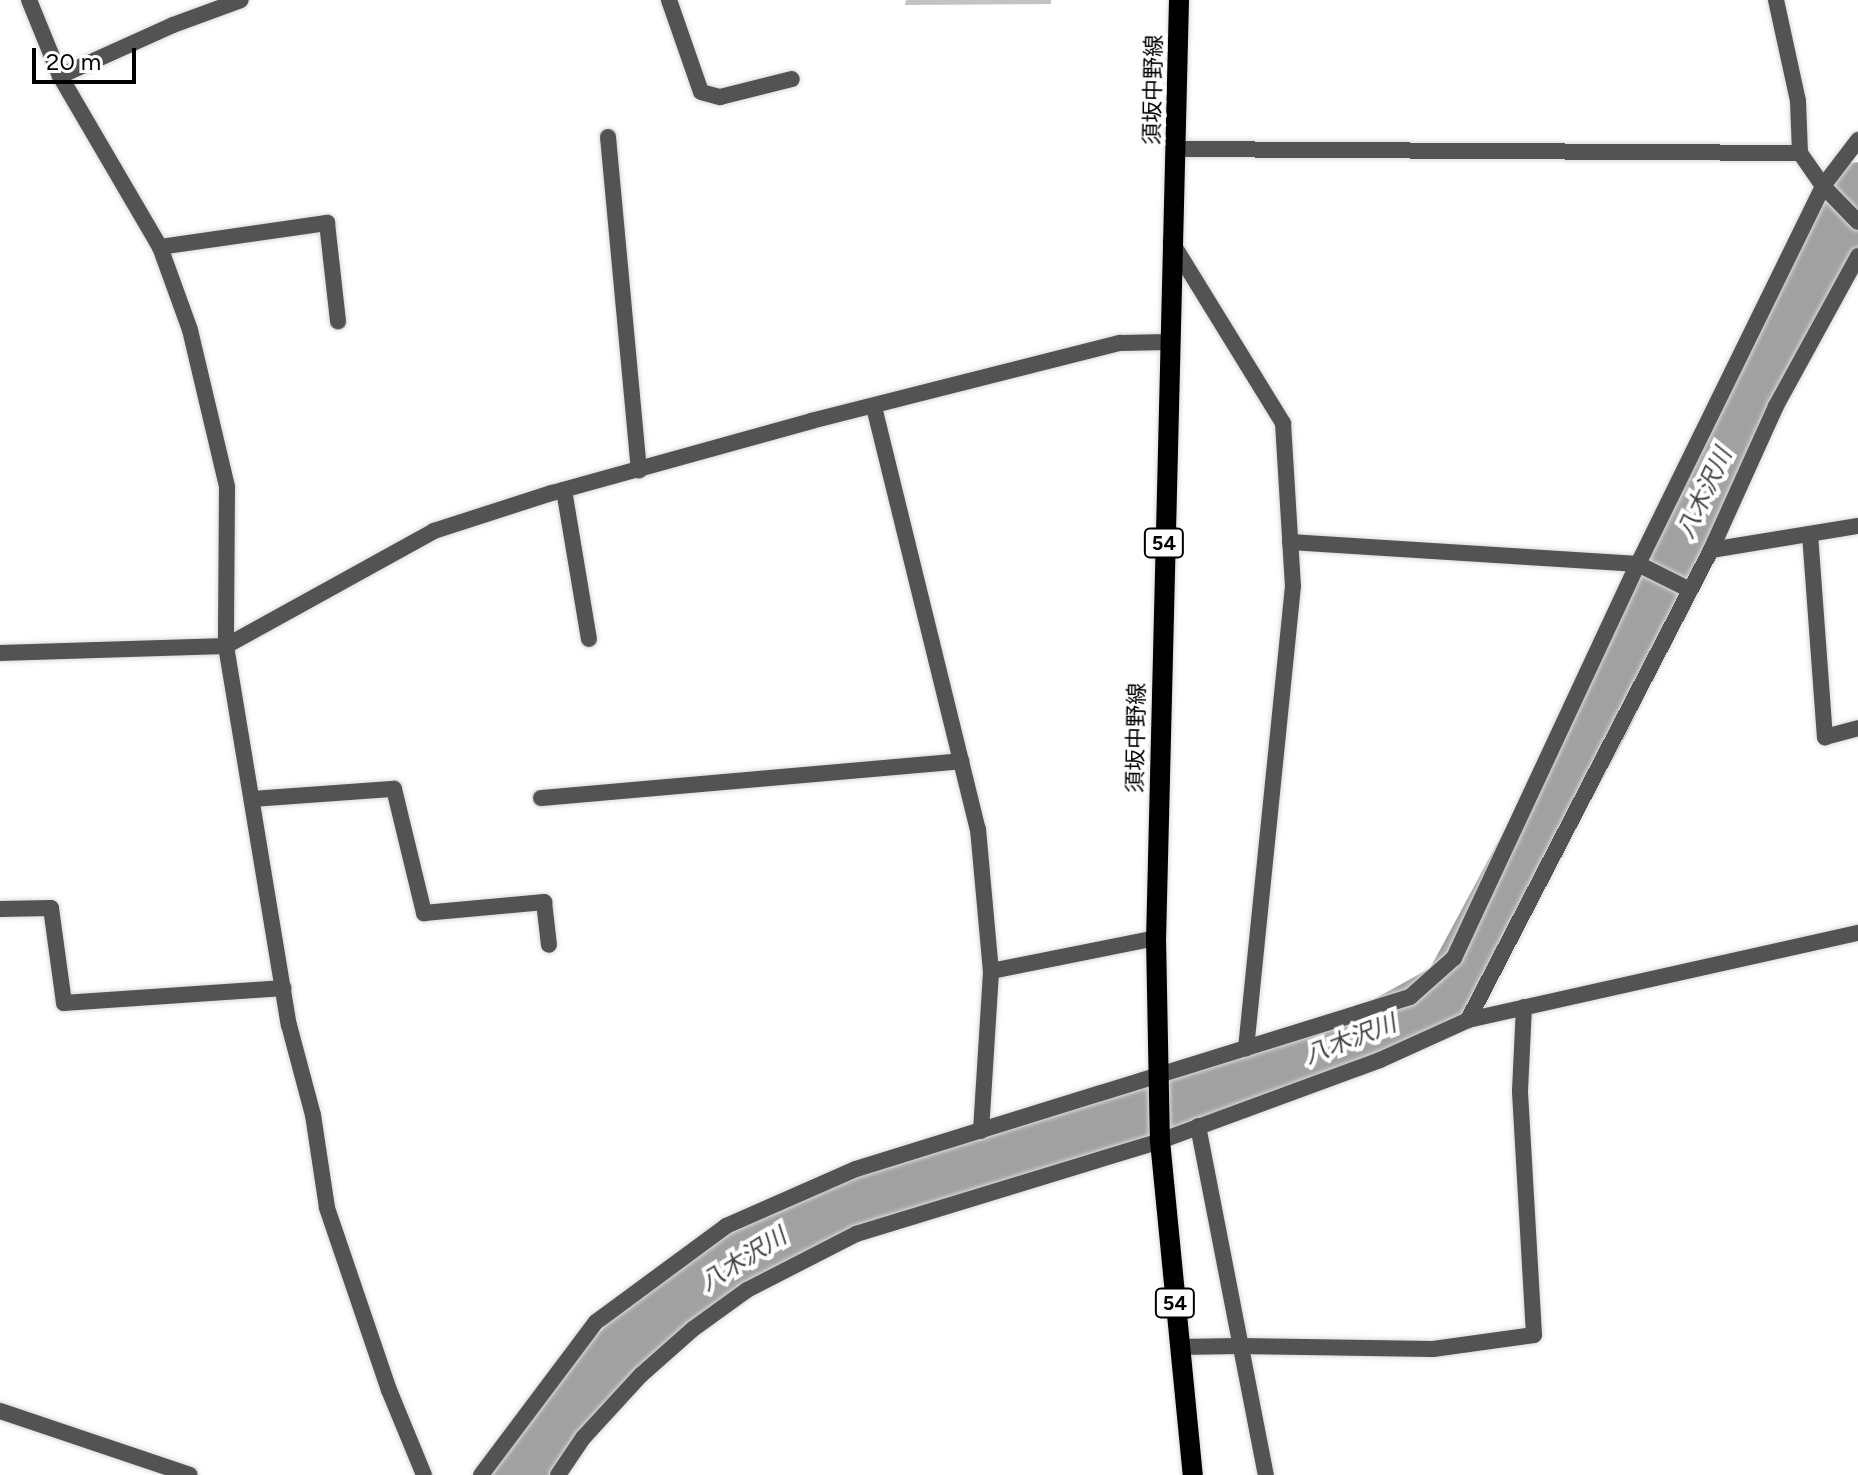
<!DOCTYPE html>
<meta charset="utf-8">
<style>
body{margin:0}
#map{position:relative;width:1858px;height:1475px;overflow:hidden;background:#fff;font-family:Figtree,"Noto Sans JP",sans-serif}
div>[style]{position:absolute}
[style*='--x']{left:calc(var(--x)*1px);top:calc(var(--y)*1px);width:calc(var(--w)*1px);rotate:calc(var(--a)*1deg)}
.river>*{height:62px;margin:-31px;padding:0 31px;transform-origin:31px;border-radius:31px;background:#a1a1a1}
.building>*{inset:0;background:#c3c3c3}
.roads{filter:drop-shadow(0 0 2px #dbdbdb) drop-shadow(0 0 2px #dbdbdb)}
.lane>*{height:16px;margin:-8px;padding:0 8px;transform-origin:8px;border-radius:8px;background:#535353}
.street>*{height:16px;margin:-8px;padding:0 8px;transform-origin:8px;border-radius:8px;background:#535353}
.primary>*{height:20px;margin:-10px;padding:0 10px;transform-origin:10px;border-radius:10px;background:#000}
span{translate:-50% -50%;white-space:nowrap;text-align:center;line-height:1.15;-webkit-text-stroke:8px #fff;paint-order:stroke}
.shield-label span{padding:2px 6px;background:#fff;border:2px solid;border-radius:6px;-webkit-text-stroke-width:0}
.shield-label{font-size:20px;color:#000;font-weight:700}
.street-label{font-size:22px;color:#000}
.water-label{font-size:24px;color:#424242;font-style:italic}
.scale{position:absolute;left:32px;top:48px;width:104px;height:36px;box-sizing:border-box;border:4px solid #000;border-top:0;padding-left:10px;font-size:24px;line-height:28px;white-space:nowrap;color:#000;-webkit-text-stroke:6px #fff;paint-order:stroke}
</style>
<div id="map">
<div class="river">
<i style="--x:521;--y:1475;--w:62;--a:-56.8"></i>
<i style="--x:555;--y:1423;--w:132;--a:-46.2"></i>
<i style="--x:646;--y:1328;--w:87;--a:-39"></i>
<i style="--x:714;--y:1273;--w:84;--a:-30.8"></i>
<i style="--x:786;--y:1230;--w:107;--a:-20.8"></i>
<i style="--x:886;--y:1192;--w:516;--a:-17.94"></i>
<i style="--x:1377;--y:1033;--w:87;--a:-28.9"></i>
<i style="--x:1453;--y:991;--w:312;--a:-61.7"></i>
<i style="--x:1601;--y:716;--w:325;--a:-65.2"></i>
<i style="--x:1737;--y:421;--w:258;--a:-62"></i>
</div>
<div class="building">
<i style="clip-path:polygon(906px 0,1051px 0,1051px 4px,905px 5px)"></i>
</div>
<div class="roads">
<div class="lane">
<i style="--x:60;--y:76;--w:124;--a:-24.3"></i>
<i style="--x:173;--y:25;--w:72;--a:-20.2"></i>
<i style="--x:608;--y:137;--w:335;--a:84.7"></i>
<i style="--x:1176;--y:149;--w:624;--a:0.37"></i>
<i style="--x:1171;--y:241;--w:214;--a:58.4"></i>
<i style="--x:1283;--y:423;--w:163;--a:86.5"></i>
<i style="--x:1293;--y:586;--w:465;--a:95.8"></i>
<i style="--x:874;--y:407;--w:435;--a:76.2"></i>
<i style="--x:978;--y:829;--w:143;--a:84.8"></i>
<i style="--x:1290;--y:542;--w:349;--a:3.6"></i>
<i style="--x:981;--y:1131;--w:160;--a:-86.4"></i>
<i style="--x:991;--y:971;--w:168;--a:-11.3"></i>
<i style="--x:1239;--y:1346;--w:194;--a:0.9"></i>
<i style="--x:1433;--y:1349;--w:102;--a:-7.9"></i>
<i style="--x:1534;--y:1335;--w:244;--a:-93.3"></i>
<i style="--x:1520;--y:1091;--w:84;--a:-87.3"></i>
</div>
<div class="street">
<i style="--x:29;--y:0;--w:82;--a:67.8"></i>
<i style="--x:60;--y:76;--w:198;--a:59.7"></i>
<i style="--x:160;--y:247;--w:88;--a:70.1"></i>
<i style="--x:190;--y:330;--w:161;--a:76.7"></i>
<i style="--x:227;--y:487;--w:159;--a:90.4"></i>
<i style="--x:226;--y:646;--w:384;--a:80.6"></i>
<i style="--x:289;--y:1025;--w:93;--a:75.1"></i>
<i style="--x:313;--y:1115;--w:94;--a:81.4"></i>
<i style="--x:327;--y:1208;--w:192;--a:71.2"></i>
<i style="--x:389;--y:1390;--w:92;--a:67.6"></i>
<i style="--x:669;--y:0;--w:97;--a:70.8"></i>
<i style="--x:701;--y:92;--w:20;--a:15"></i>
<i style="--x:720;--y:97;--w:74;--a:-14"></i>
<i style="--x:1776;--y:0;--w:103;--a:77.7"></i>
<i style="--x:1798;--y:101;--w:52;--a:87.8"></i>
<i style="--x:1800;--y:153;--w:40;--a:55.1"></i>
<i style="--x:1823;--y:186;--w:50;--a:45.8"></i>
<i style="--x:160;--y:247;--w:169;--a:-8.2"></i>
<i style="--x:327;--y:223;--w:99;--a:83.6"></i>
<i style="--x:564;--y:490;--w:151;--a:80.5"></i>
<i style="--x:1810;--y:534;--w:204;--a:85.8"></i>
<i style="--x:1825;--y:737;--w:34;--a:-15"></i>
<i style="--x:1711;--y:550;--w:149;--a:-9.3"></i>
<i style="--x:1638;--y:564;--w:58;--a:26.6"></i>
<i style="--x:0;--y:653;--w:226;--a:-1.8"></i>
<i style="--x:226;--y:646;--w:238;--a:-28.9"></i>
<i style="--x:434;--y:531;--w:124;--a:-17.9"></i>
<i style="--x:552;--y:493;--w:269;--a:-15.5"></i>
<i style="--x:811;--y:421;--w:319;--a:-14.2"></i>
<i style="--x:1120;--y:343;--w:48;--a:-1.2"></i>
<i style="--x:541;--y:798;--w:422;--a:-5"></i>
<i style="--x:253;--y:799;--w:141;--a:-4.1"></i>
<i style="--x:394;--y:789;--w:128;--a:76.4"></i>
<i style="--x:424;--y:913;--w:121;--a:-5.2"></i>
<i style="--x:544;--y:902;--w:43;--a:83.4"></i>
<i style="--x:0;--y:909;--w:51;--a:-1.1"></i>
<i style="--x:51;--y:908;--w:96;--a:82.2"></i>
<i style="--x:64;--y:1003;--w:220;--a:-3.9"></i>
<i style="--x:1468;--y:1020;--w:529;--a:-62.66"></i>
<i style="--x:1711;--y:550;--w:158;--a:-65.7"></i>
<i style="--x:1776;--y:406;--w:171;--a:-61.3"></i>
<i style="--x:1198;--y:1126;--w:356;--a:79"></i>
<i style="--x:1179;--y:1347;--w:60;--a:-1"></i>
<i style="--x:0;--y:1411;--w:200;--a:18.6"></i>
<i style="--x:481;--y:1475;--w:191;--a:-53.1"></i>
<i style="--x:596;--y:1322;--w:162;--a:-36.4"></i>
<i style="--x:726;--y:1226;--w:142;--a:-23.7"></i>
<i style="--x:856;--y:1169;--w:580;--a:-17.25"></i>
<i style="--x:1410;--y:997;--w:59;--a:-41.6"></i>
<i style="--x:1454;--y:958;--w:435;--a:-65"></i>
<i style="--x:1638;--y:564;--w:421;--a:-63.9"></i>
<i style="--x:1823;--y:186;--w:58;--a:-52.7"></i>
<i style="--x:558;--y:1475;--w:45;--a:-56"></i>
<i style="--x:583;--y:1438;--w:86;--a:-47.4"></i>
<i style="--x:641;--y:1375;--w:69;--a:-41.5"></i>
<i style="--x:693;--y:1329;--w:67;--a:-35.8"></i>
<i style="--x:747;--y:1290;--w:123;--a:-27.2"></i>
<i style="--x:856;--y:1234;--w:318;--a:-17"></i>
<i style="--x:1160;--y:1141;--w:234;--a:-20.2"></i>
<i style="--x:1380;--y:1060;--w:97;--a:-24.4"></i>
<i style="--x:1468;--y:1020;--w:400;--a:-12.6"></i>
</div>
<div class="primary">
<i style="--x:1179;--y:0;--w:938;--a:91.4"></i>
<i style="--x:1156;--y:938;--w:203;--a:88.9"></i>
<i style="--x:1160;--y:1141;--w:336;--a:84.4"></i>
</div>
</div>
<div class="shield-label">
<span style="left:1164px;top:543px">54</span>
<span style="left:1175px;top:1303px">54</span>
</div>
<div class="street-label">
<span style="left:1153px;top:90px;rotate:-89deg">須坂中野線</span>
<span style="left:1136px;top:738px;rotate:-89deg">須坂中野線</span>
</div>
<div class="water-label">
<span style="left:1704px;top:493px;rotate:-65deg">八木沢川</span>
<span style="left:1350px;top:1039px;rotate:-21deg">八木沢川</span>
<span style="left:743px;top:1259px;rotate:-32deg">八木沢川</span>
</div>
<div class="scale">20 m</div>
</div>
